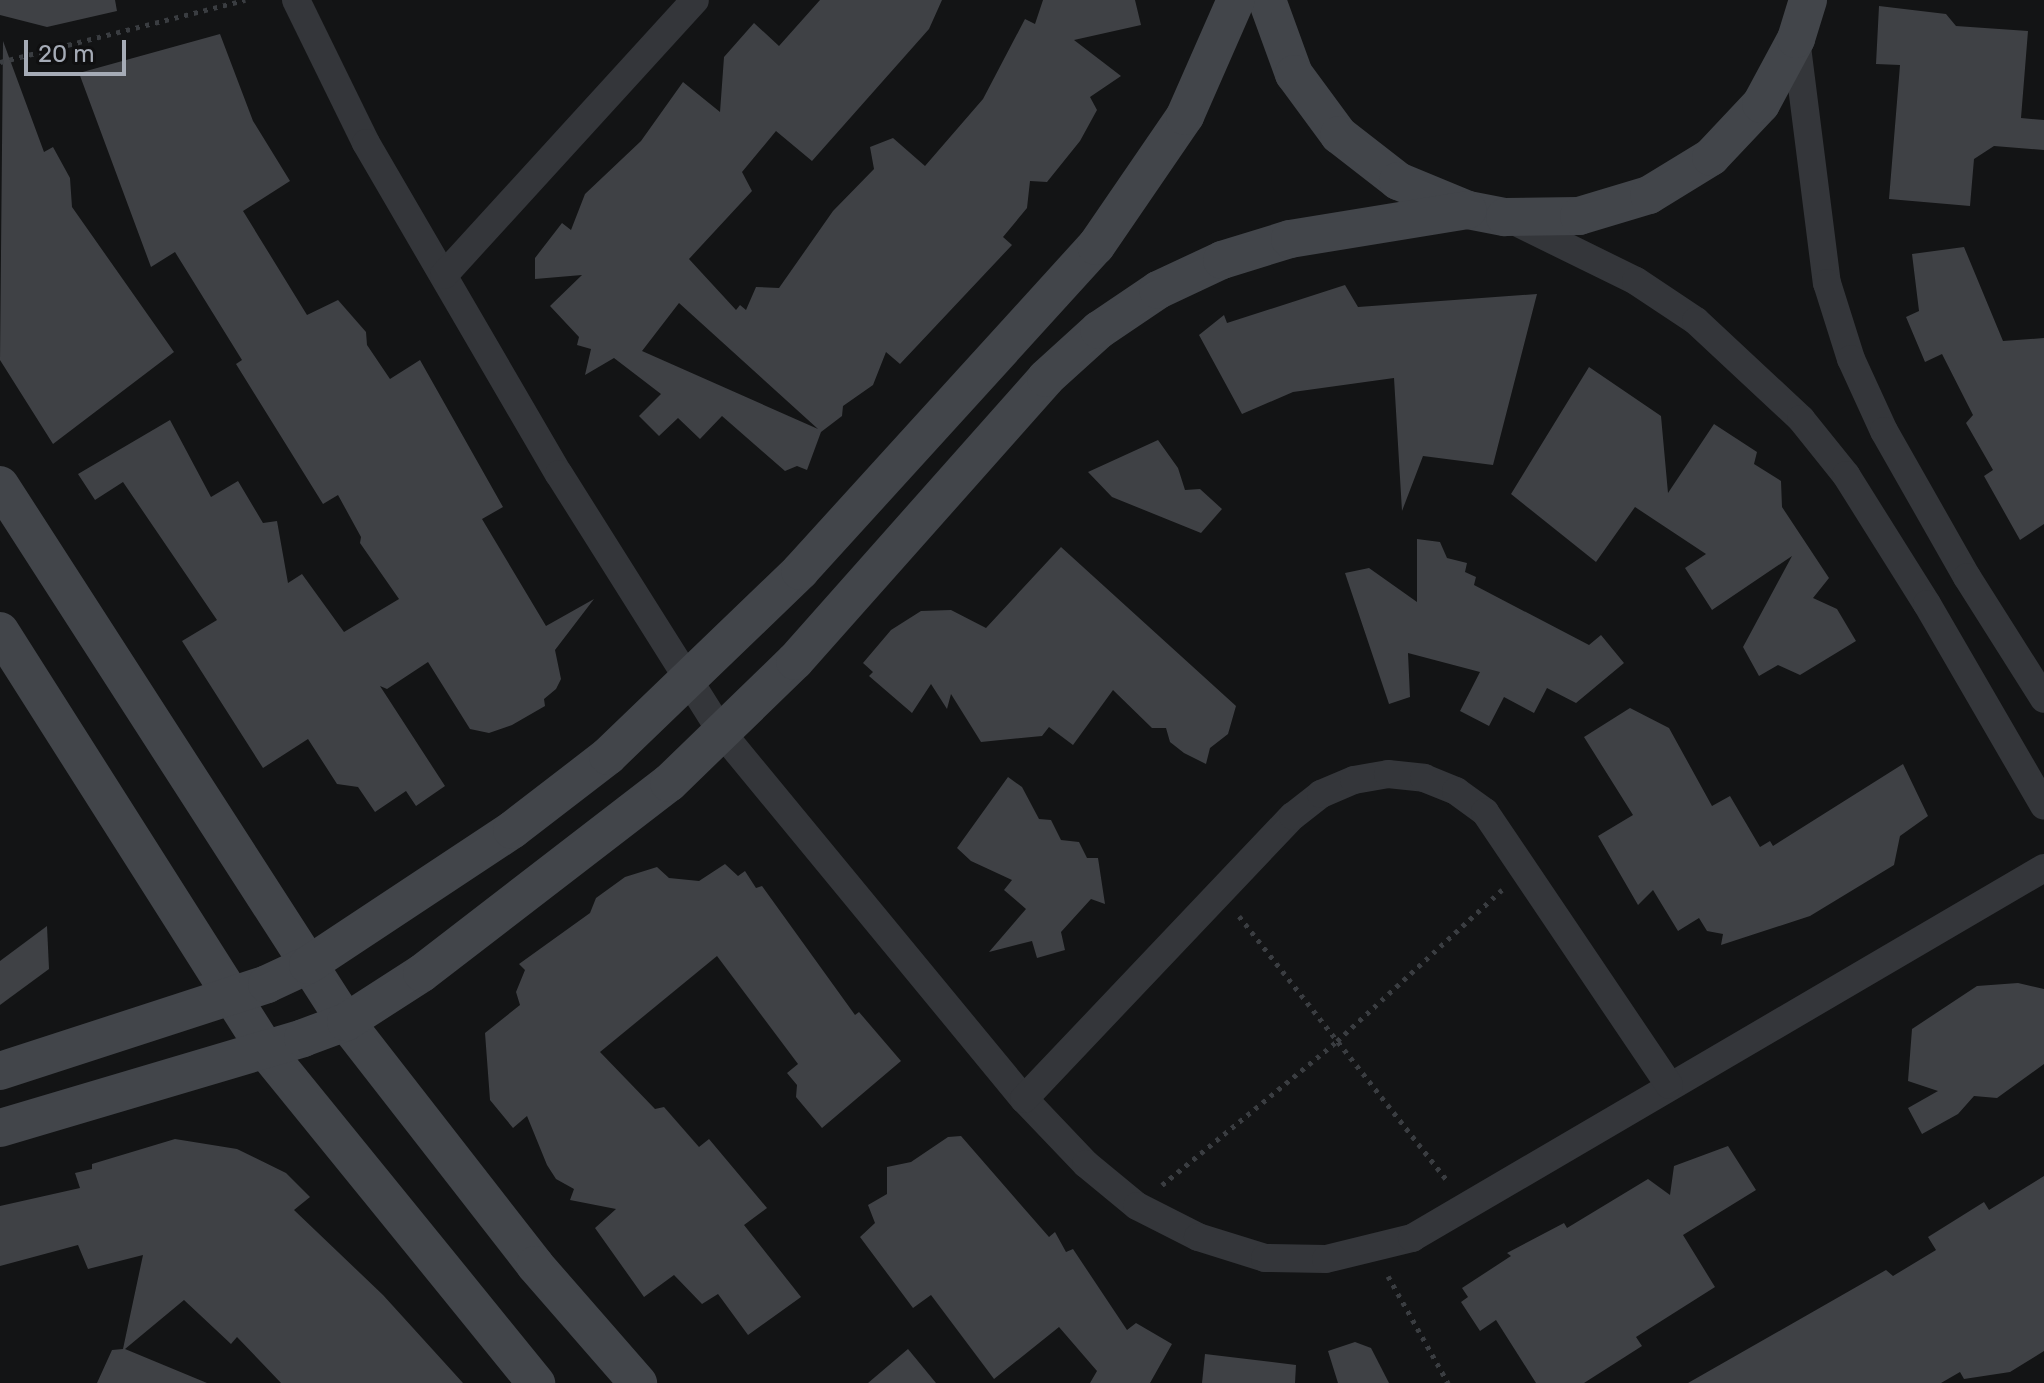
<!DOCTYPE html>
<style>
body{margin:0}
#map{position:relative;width:2044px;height:1383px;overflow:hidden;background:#131415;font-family:Rubik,sans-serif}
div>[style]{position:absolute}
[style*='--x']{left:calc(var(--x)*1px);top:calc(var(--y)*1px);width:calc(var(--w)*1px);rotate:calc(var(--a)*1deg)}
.building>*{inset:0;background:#3f4145}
.path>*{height:5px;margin-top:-2.5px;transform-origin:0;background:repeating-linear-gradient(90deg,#3a3d41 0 4px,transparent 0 10px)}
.street>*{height:28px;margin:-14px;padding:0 14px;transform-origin:14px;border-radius:14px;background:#34363a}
.secondary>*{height:38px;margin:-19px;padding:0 19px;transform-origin:19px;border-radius:19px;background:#42454a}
span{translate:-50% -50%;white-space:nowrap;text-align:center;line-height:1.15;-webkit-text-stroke:8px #0f0f10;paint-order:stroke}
.scale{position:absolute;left:24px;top:40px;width:102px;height:36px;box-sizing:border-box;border:4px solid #a5abb6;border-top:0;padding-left:10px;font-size:24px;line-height:28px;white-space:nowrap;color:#a5abb6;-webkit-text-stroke:6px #0f0f10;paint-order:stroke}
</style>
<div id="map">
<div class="building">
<i style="clip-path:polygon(0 0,115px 0,117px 11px,47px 27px,0 15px)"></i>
<i style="clip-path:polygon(evenodd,820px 0,942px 0,929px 29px,812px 161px,776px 131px,742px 172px,752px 191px,689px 259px,736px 310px,740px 305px,746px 310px,756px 287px,779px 288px,833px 211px,874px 169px,870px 147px,893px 138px,925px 166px,983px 99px,1025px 19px,1035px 24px,1043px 0,1135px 0,1141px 25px,1074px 40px,1121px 76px,1090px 97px,1097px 110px,1080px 141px,1047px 182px,1030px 181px,1027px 208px,1003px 237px,1012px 245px,900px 364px,886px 352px,873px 385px,843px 406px,842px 416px,821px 432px,807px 470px,797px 466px,785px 471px,722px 416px,700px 439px,678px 418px,659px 436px,639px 416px,661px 394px,614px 358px,585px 375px,591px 349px,577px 345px,579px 337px,550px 306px,582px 275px,535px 279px,535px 258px,562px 223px,571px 230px,585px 194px,641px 141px,683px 82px,720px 112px,724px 57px,754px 23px,779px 46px,820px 0,679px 303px,818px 429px,642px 351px,679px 303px)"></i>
<i style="clip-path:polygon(1879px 6px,1946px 14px,1956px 26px,2028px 31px,2021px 118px,2044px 120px,2044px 150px,1994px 146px,1974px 159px,1970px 206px,1889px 199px,1900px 65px,1876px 64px)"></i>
<i style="clip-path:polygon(220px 34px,253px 121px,290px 181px,243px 211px,307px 315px,338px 300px,366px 332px,367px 345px,390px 379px,420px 360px,503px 507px,482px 519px,546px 626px,594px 599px,555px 650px,561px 679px,556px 689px,544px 699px,545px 706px,512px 725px,489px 733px,470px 729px,428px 662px,387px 689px,380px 686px,445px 786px,416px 806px,406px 791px,375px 812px,358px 787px,337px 784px,308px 739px,263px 768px,182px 641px,217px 620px,123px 482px,95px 500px,78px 474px,170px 420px,211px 497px,238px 481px,263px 523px,277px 521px,288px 583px,302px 574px,344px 632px,399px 599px,360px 543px,361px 537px,338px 495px,323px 504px,236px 364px,242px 360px,175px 252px,151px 267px,79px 73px)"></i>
<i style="clip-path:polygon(3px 41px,44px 152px,53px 147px,70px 178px,72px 207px,174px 352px,53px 444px,0 360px)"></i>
<i style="clip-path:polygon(1964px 247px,2003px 341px,2044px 338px,2044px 524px,2020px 540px,1984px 476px,1993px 470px,1966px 423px,1973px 415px,1942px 354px,1925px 362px,1906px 317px,1919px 311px,1912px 254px)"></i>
<i style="clip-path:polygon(1345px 285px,1358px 307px,1537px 294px,1493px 465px,1423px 456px,1402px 511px,1394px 378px,1293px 392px,1242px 414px,1199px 335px,1224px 315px,1227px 323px)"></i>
<i style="clip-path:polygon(1589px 367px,1661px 416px,1668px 493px,1714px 424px,1757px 452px,1754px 464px,1781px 481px,1782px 507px,1829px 578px,1813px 598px,1837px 609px,1856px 641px,1800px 675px,1778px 665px,1759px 676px,1743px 647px,1792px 556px,1712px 610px,1685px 568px,1706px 554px,1635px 507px,1596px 562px,1511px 494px)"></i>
<i style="clip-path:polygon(1158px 440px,1178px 468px,1185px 490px,1200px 489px,1222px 509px,1201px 533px,1112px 497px,1088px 472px)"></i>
<i style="clip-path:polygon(1417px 539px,1440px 542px,1447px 558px,1467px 563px,1465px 572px,1476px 577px,1474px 585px,1589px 645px,1601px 635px,1624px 663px,1576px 703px,1547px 688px,1534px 713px,1504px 697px,1489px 726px,1460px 711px,1480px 672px,1408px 653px,1410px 697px,1389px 704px,1345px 573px,1369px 568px,1417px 602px)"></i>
<i style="clip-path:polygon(1061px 547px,1236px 706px,1228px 734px,1210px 748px,1206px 764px,1184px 753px,1170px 742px,1166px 728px,1152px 728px,1113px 690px,1073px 745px,1049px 727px,1042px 736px,981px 742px,951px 694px,947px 709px,931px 684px,912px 713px,869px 676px,873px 672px,863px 663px,891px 630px,921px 611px,951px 610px,986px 628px)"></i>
<i style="clip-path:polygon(1630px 708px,1669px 728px,1712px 806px,1730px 796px,1760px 847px,1770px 841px,1773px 846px,1903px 764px,1928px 816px,1900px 836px,1894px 865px,1810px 916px,1721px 945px,1723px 934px,1707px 931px,1699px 918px,1678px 931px,1653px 890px,1638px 905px,1598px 836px,1633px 815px,1584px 737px)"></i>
<i style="clip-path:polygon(1008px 777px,1022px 787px,1039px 819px,1051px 820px,1061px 840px,1079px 842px,1087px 858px,1098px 858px,1105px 904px,1091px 899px,1061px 932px,1065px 950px,1037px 958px,1032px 941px,989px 952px,1026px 909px,1004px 890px,1012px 880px,971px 861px,957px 848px)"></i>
<i style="clip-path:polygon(725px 864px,738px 876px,745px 871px,756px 888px,762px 886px,855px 1015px,859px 1012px,901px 1061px,822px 1128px,796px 1097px,797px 1085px,787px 1073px,798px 1064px,717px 956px,600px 1052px,655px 1109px,664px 1107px,699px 1147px,709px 1139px,767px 1208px,744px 1225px,801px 1297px,748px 1335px,718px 1294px,702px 1304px,674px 1275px,644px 1297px,595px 1228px,616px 1209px,570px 1200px,574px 1189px,556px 1179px,547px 1165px,527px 1116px,513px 1128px,490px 1100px,485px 1033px,520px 1005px,516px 992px,525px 970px,519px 964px,590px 913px,596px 898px,625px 877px,657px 867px,669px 878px,699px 881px)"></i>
<i style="clip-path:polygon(47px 926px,49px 969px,0 1005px,0 961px)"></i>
<i style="clip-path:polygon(2018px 983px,2044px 989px,2044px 1064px,1997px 1098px,1974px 1096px,1958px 1114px,1922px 1134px,1908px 1108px,1938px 1091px,1908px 1081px,1912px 1029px,1977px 986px)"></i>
<i style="clip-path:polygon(961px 1136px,1049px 1237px,1055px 1232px,1066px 1252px,1073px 1249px,1127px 1330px,1136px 1323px,1172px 1344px,1150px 1383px,1090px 1383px,1097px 1371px,1059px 1327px,994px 1379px,931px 1295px,913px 1308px,860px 1237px,875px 1223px,868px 1205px,887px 1194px,887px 1167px,911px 1162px,948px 1137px)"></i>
<i style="clip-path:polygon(175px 1139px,237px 1149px,286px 1173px,310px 1197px,294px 1210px,383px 1295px,463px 1383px,281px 1383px,237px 1337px,231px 1344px,184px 1300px,125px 1349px,207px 1383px,97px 1383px,112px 1350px,123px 1349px,143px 1255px,88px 1269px,78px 1245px,0 1266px,0 1206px,80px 1188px,75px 1173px,92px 1169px,92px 1164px)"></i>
<i style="clip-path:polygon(1728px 1146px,1756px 1190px,1683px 1235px,1715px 1287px,1636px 1337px,1642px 1346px,1584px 1383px,1536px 1383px,1496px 1320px,1480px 1331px,1461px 1302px,1468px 1297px,1462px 1288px,1511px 1256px,1507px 1253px,1564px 1223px,1567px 1228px,1648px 1179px,1670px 1195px,1674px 1166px)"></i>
<i style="clip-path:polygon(2044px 1176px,2044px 1351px,2010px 1372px,1964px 1379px,1960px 1372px,1941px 1383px,1688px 1383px,1886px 1270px,1893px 1276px,1936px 1250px,1928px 1237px,1984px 1202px,1989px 1210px)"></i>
<i style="clip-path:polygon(1355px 1342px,1371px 1348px,1389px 1383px,1338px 1383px,1328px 1351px)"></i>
<i style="clip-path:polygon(908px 1349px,936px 1383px,868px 1383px)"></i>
<i style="clip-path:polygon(1205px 1354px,1296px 1365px,1295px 1383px,1202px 1383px)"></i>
</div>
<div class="path">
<i style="--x:0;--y:62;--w:253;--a:-14.2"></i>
<i style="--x:1239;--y:916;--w:338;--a:51.8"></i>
<i style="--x:1162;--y:1185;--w:227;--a:-39.4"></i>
<i style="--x:1337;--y:1041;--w:224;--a:-42.5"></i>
<i style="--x:1388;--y:1276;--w:123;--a:60.7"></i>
</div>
<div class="street">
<i style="--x:296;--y:0;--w:159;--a:63.9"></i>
<i style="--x:366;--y:143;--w:383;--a:59.8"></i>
<i style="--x:559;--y:474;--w:306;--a:57.8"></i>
<i style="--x:722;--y:733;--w:475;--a:50.5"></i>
<i style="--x:1024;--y:1099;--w:90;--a:46.4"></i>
<i style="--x:1086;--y:1164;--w:66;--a:39.5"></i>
<i style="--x:1137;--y:1206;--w:68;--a:26.9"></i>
<i style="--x:1198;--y:1237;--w:70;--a:17.4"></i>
<i style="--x:1265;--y:1258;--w:61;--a:0.9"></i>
<i style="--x:1326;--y:1259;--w:89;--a:-13.7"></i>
<i style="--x:1412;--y:1238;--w:732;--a:-30.35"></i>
<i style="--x:1796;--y:39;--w:246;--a:82.8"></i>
<i style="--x:1827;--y:283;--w:80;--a:72.5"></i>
<i style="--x:1851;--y:359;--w:79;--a:65.4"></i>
<i style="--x:1884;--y:431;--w:168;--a:60.4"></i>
<i style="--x:1967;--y:577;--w:144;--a:57.7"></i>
<i style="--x:1510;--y:219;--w:140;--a:26.2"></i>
<i style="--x:1636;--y:281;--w:72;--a:33.7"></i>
<i style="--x:1696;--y:321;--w:144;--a:43"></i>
<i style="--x:1801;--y:419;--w:72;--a:51.2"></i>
<i style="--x:1846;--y:475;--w:152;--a:57.9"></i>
<i style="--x:1927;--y:604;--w:233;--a:59.9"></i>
<i style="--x:444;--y:275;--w:372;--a:-47.6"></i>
<i style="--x:1024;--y:1099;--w:390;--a:-46.5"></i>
<i style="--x:1293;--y:816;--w:36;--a:-38"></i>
<i style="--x:1321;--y:794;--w:36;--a:-23"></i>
<i style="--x:1354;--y:780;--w:35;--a:-10"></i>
<i style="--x:1388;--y:774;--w:36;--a:6"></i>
<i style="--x:1424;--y:778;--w:35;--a:22"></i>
<i style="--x:1456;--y:791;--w:36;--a:36"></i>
<i style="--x:1485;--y:812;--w:329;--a:56"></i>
</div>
<div class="secondary">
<i style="--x:1267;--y:0;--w:79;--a:70"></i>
<i style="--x:1294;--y:74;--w:76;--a:53.6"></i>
<i style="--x:1339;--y:135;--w:75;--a:37.9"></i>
<i style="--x:1398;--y:181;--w:76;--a:22.5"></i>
<i style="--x:1468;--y:210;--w:38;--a:11"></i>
<i style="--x:1505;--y:217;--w:74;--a:-0.8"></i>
<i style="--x:1579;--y:216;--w:73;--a:-16.7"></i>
<i style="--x:1649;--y:195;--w:73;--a:-31.5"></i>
<i style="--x:1711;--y:157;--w:73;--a:-46.7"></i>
<i style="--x:1761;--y:104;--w:74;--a:-61.7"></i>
<i style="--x:1796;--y:39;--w:41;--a:-72.9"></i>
<i style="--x:0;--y:485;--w:639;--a:57.21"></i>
<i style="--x:346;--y:1022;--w:308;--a:52.1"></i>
<i style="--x:535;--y:1265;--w:157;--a:48.9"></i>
<i style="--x:0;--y:631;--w:499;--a:57.6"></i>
<i style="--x:267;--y:1052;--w:427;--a:50.9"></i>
<i style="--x:0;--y:1071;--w:281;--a:-18"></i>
<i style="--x:267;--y:984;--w:45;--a:-24.9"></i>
<i style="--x:308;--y:965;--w:245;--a:-33.5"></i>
<i style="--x:512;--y:830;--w:121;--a:-37.6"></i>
<i style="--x:608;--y:756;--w:267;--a:-43.9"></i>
<i style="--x:800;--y:571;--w:440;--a:-47.7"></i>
<i style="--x:1096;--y:246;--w:158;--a:-55.6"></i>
<i style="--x:1185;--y:116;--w:127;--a:-66.3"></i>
<i style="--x:0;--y:1128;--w:316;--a:-16.5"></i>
<i style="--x:303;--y:1038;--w:46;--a:-20.4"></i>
<i style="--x:346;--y:1022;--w:90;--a:-32.8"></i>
<i style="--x:422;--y:973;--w:312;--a:-37.6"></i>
<i style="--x:669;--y:783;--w:175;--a:-44.1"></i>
<i style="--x:795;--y:661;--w:378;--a:-48.4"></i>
<i style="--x:1046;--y:378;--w:72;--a:-42.2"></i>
<i style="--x:1099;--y:330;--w:71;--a:-34.1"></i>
<i style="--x:1158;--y:290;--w:71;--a:-25.1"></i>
<i style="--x:1222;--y:260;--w:71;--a:-17.2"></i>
<i style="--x:1290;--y:239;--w:180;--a:-9.3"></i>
</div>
<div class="scale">20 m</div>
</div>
